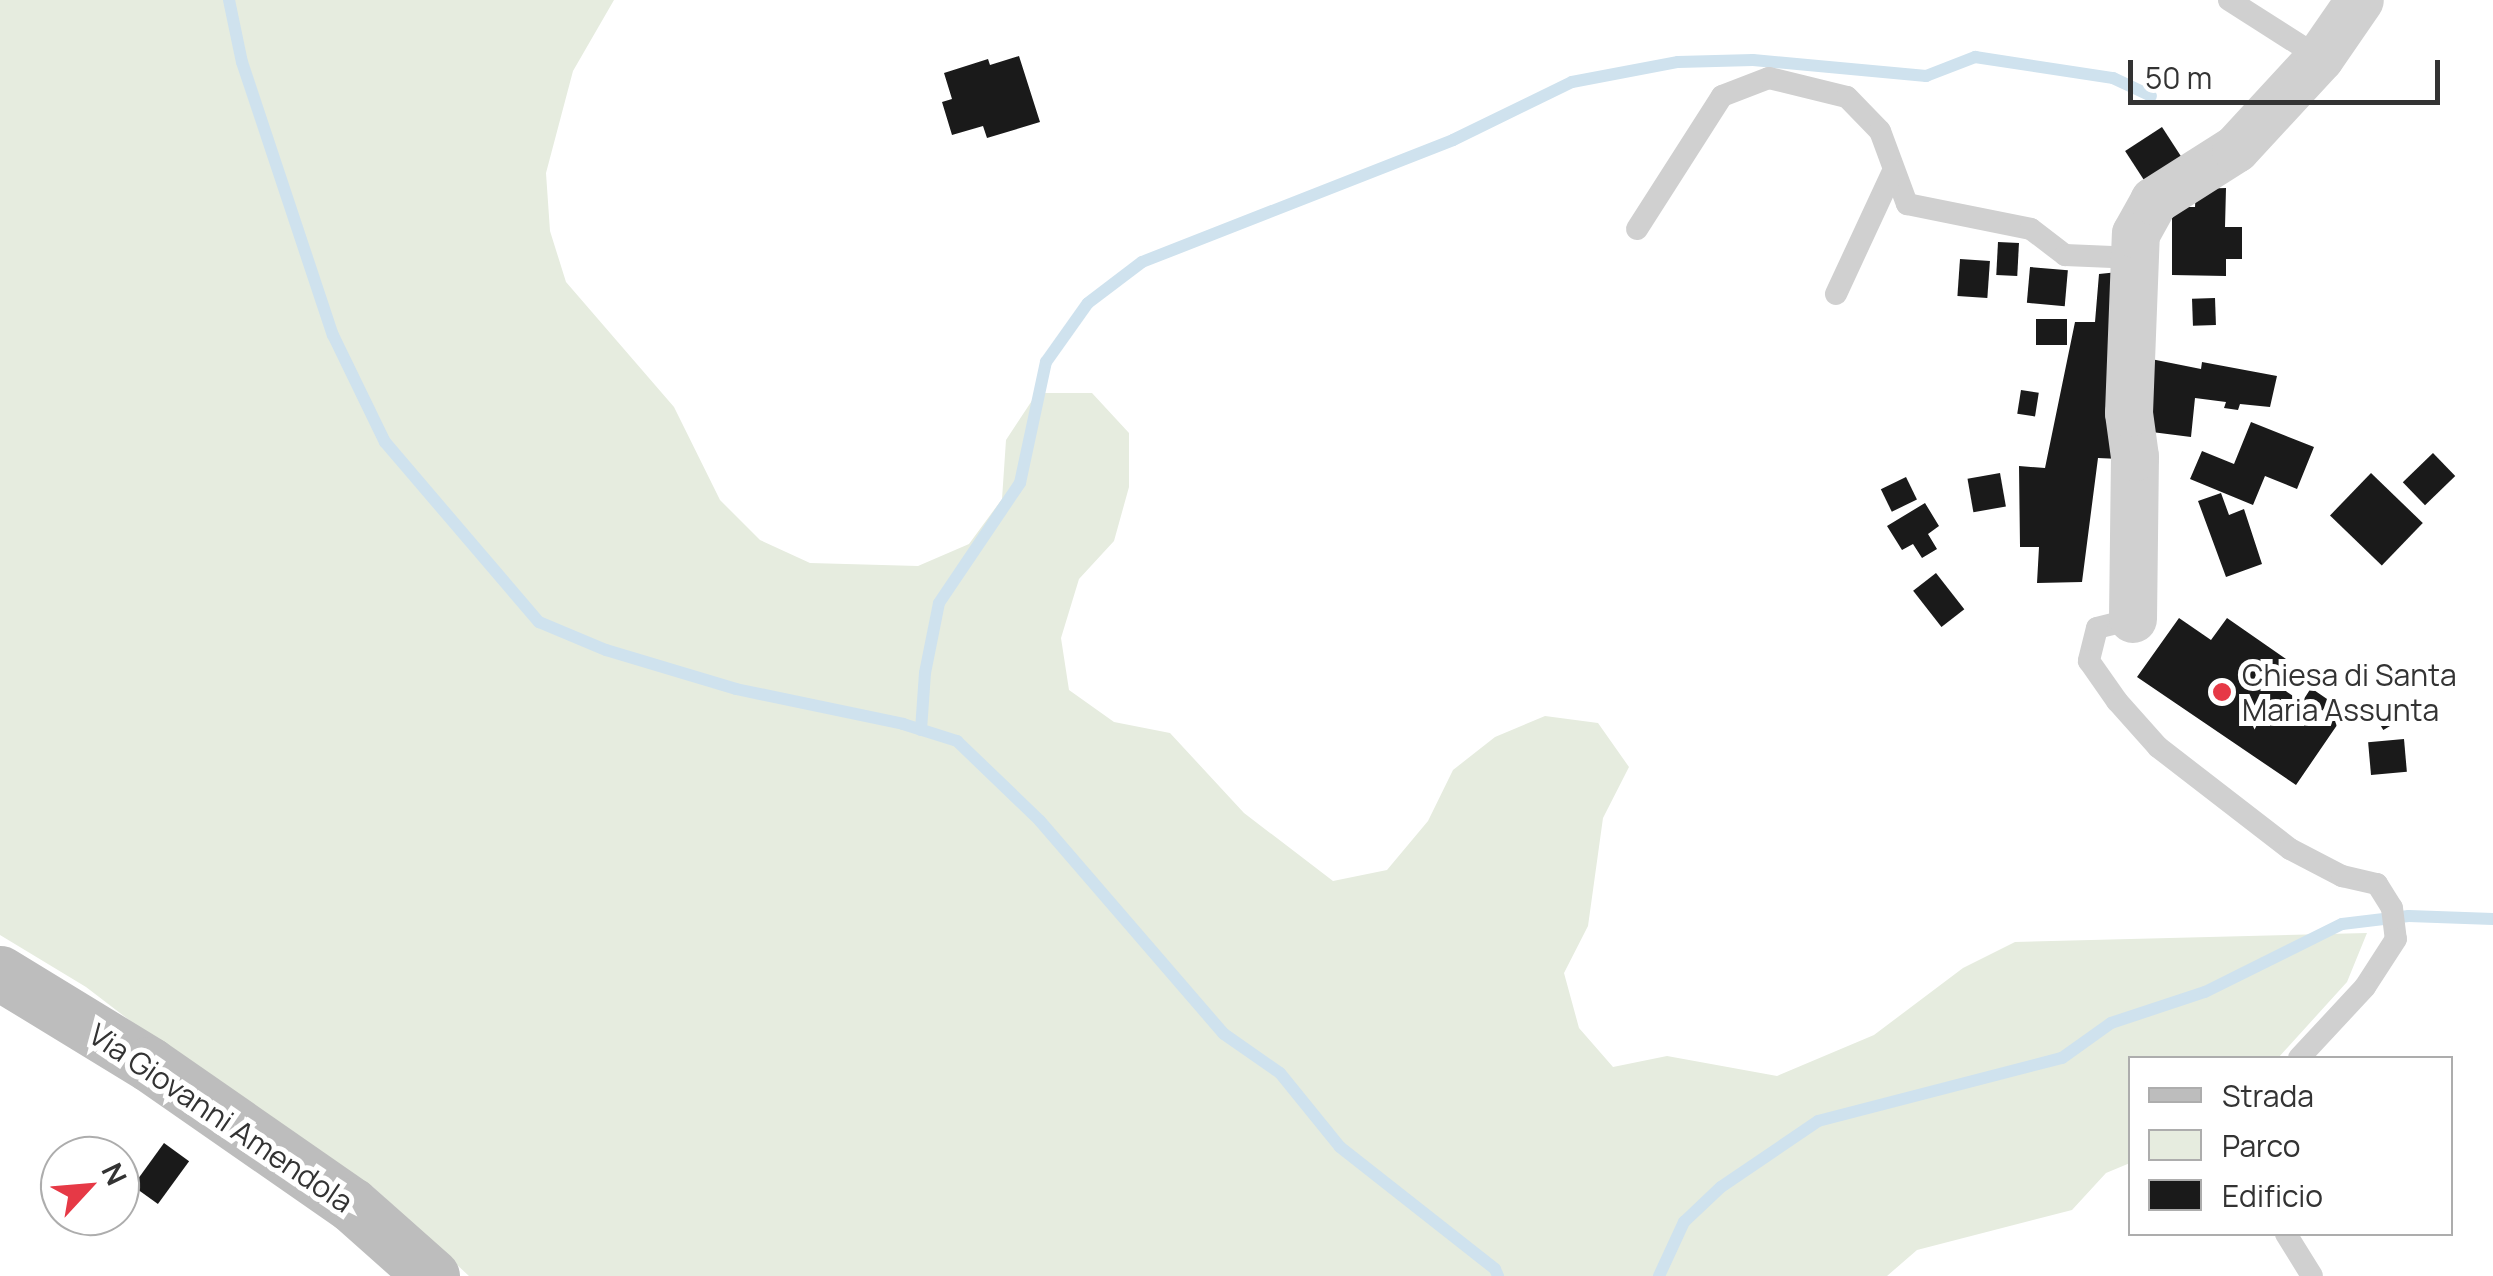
<!DOCTYPE html>
<style>
body{margin:0}
#map{position:relative;width:2493px;height:1276px;overflow:hidden;background:#fff;font-family:Manrope,sans-serif}
div>[style]{position:absolute}
[style*='--x']{left:calc(var(--x)*1px);top:calc(var(--y)*1px);width:calc(var(--w)*1px);rotate:calc(var(--a)*1deg)}
.green>*{inset:0;background:#e6ecdf}
.stream>*{height:12px;margin:-6px;padding:0 6px;transform-origin:6px;border-radius:6px;background:#cfe2ee}
.building>*{inset:0;background:#1a1a1a;transform-origin:0 0}
.lane>*{height:22px;margin:-11px;padding:0 11px;transform-origin:11px;border-radius:11px;background:#d0d0d0}
.street>*{height:48px;margin:-24px;padding:0 24px;transform-origin:24px;border-radius:24px;background:#d0d0d0}
.secondary>*{height:55px;margin:-27.5px;padding:0 27.5px;transform-origin:27.5px;border-radius:27.5px;background:#bdbdbd}
.dots>*{width:28px;height:28px;translate:-50% -50%;box-sizing:border-box;border:5px solid #fff;border-radius:50%}
span{translate:-50% -50%;white-space:nowrap;text-align:center;line-height:1.15;-webkit-text-stroke:10px #fff;paint-order:stroke}
.poi-label{font-size:30px;color:#333}
.left{translate:0 -50%;text-align:left}
.street-label{font-size:30px;color:#333}
.legend{position:absolute;left:2128px;top:1056px;width:325px;height:180px;box-sizing:border-box;background:#fff;border:2px solid #adadad;margin:0;padding:12px 18px;list-style:none;font-size:30px;color:#333}
.legend li{display:flex;align-items:center;gap:20px;height:50px}
.legend b{width:50px;border:2px solid #adadad}
.north{position:absolute;left:40px;top:1136px;width:100px;height:100px;box-sizing:border-box;background:#fff;border:2px solid #adadad;border-radius:50%;rotate:64deg;font-size:28px;font-weight:700;line-height:40px;text-align:center;color:#333}
.north::after{content:'';display:block;margin:auto;width:35px;height:45px;background:#e63946;clip-path:polygon(50% 0,100% 100%,50% 72%,0 100%)}
.scale{position:absolute;left:2128px;top:60px;width:312px;height:45px;box-sizing:border-box;border:5px solid #333;border-top:0;padding-left:12px;font-size:30px;line-height:35px;white-space:nowrap;color:#333;-webkit-text-stroke:8px #fff;paint-order:stroke}
</style>
<div id="map">
<div class="green">
<i style="clip-path:polygon(0 0,614px 0,573px 71px,546px 173px,550px 231px,566px 282px,674px 407px,720px 500px,760px 540px,810px 563px,918px 566px,969px 544px,1002px 499px,1006px 440px,1037px 393px,1092px 393px,1129px 433px,1129px 487px,1114px 541px,1079px 579px,1061px 638px,1069px 690px,1114px 722px,1170px 733px,1244px 813px,1333px 881px,1387px 870px,1428px 821px,1453px 770px,1495px 737px,1545px 716px,1598px 723px,1629px 767px,1603px 818px,1588px 926px,1564px 973px,1579px 1028px,1613px 1067px,1667px 1056px,1777px 1076px,1874px 1035px,1963px 968px,2015px 942px,2367px 933px,2347px 982px,2278px 1058px,2130px 1058px,2130px 1163px,2106px 1173px,2072px 1210px,1917px 1250px,1887px 1276px,469px 1276px,372px 1186px,218px 1088px,86px 987px,0 935px)"></i>
</div>
<div class="stream">
<i style="--x:229;--y:0;--w:63;--a:78.2"></i>
<i style="--x:242;--y:62;--w:288;--a:71.6"></i>
<i style="--x:333;--y:335;--w:119;--a:64.1"></i>
<i style="--x:385;--y:442;--w:237;--a:49.5"></i>
<i style="--x:539;--y:622;--w:73;--a:22.7"></i>
<i style="--x:606;--y:650;--w:136;--a:16.7"></i>
<i style="--x:736;--y:689;--w:171;--a:11.8"></i>
<i style="--x:903;--y:724;--w:57;--a:17.5"></i>
<i style="--x:957;--y:741;--w:115;--a:43.9"></i>
<i style="--x:1040;--y:821;--w:281;--a:49.2"></i>
<i style="--x:1224;--y:1034;--w:68;--a:34.9"></i>
<i style="--x:1280;--y:1073;--w:95;--a:51"></i>
<i style="--x:1340;--y:1147;--w:197;--a:38.2"></i>
<i style="--x:1495;--y:1269;--w:8;--a:67"></i>
<i style="--x:921;--y:730;--w:57;--a:-86"></i>
<i style="--x:925;--y:673;--w:71;--a:-78.7"></i>
<i style="--x:939;--y:603;--w:145;--a:-56"></i>
<i style="--x:1020;--y:483;--w:124;--a:-77.9"></i>
<i style="--x:1046;--y:362;--w:72;--a:-54.6"></i>
<i style="--x:1088;--y:303;--w:68;--a:-37.2"></i>
<i style="--x:1142;--y:262;--w:334;--a:-21.4"></i>
<i style="--x:1453;--y:140;--w:132;--a:-26"></i>
<i style="--x:1572;--y:82;--w:108;--a:-10.7"></i>
<i style="--x:1678;--y:62;--w:75;--a:-1.5"></i>
<i style="--x:1753;--y:60;--w:174;--a:5.3"></i>
<i style="--x:1926;--y:76;--w:53;--a:-21.2"></i>
<i style="--x:1975;--y:57;--w:140;--a:8.7"></i>
<i style="--x:2113;--y:78;--w:42;--a:25.3"></i>
<i style="--x:1659;--y:1276;--w:60;--a:-65.2"></i>
<i style="--x:1684;--y:1222;--w:51;--a:-43.4"></i>
<i style="--x:1721;--y:1187;--w:117;--a:-34.2"></i>
<i style="--x:1818;--y:1121;--w:252;--a:-14.5"></i>
<i style="--x:2062;--y:1058;--w:60;--a:-35.5"></i>
<i style="--x:2111;--y:1023;--w:99;--a:-18.3"></i>
<i style="--x:2205;--y:992;--w:153;--a:-26.4"></i>
<i style="--x:2342;--y:924;--w:67;--a:-6.8"></i>
<i style="--x:2409;--y:916;--w:84;--a:2"></i>
</div>
<div class="building">
<i style="clip-path:polygon(1019px 56px,1040px 122px,987px 138px,983px 126px,952px 135px,942px 102px,952px 99px,944px 73px,988px 59px,990px 65px)"></i>
<i style="left:2162px;top:127px;width:42px;height:44px;rotate:57deg"></i>
<i style="clip-path:polygon(2226px 188px,2225px 227px,2242px 227px,2242px 259px,2226px 259px,2226px 276px,2172px 275px,2172px 207px,2195px 207px,2196px 189px)"></i>
<i style="left:1998px;top:242px;width:21px;height:33px;rotate:3deg"></i>
<i style="left:1960px;top:259px;width:30px;height:37px;rotate:4deg"></i>
<i style="left:2030px;top:267px;width:38px;height:36px;rotate:5deg"></i>
<i style="clip-path:polygon(2128px 271px,2120px 459px,2098px 458px,2082px 582px,2037px 583px,2039px 547px,2020px 547px,2019px 466px,2045px 468px,2075px 322px,2095px 322px,2099px 274px)"></i>
<i style="left:2215px;top:298px;width:27px;height:23px;rotate:88deg"></i>
<i style="left:2036px;top:319px;width:31px;height:26px"></i>
<i style="clip-path:polygon(2146px 358px,2201px 369px,2202px 362px,2277px 376px,2270px 407px,2240px 404px,2238px 410px,2224px 408px,2226px 402px,2195px 398px,2191px 437px,2136px 430px)"></i>
<i style="left:2021px;top:390px;width:18px;height:24px;rotate:9deg"></i>
<i style="clip-path:polygon(2251px 422px,2314px 447px,2297px 489px,2265px 476px,2253px 505px,2190px 479px,2202px 451px,2234px 464px)"></i>
<i style="left:2433px;top:453px;width:32px;height:42px;rotate:46deg"></i>
<i style="left:2000px;top:473px;width:34px;height:33px;rotate:80deg"></i>
<i style="left:2371px;top:473px;width:72px;height:59px;rotate:44deg"></i>
<i style="left:1906px;top:477px;width:25px;height:28px;rotate:64deg"></i>
<i style="clip-path:polygon(2221px 493px,2229px 515px,2244px 509px,2262px 564px,2226px 577px,2198px 501px)"></i>
<i style="clip-path:polygon(1925px 503px,1939px 526px,1928px 534px,1937px 549px,1922px 558px,1913px 544px,1902px 550px,1887px 526px)"></i>
<i style="left:1936px;top:573px;width:46px;height:29px;rotate:52deg"></i>
<i style="clip-path:polygon(2179px 618px,2211px 640px,2227px 618px,2286px 659px,2271px 681px,2302px 702px,2311px 688px,2346px 712px,2296px 785px,2137px 677px)"></i>
<i style="left:2402px;top:699px;width:17px;height:32px;rotate:59deg"></i>
<i style="left:2404px;top:739px;width:33px;height:36px;rotate:85deg"></i>
<i style="left:164px;top:1143px;width:31px;height:53px;rotate:36deg"></i>
</div>
<div class="lane">
<i style="--x:2229;--y:0;--w:108;--a:32.5"></i>
<i style="--x:1637;--y:229;--w:158;--a:-57.4"></i>
<i style="--x:1722;--y:96;--w:50;--a:-21"></i>
<i style="--x:1769;--y:78;--w:80;--a:13.7"></i>
<i style="--x:1847;--y:97;--w:47;--a:45.9"></i>
<i style="--x:1880;--y:131;--w:78;--a:69.7"></i>
<i style="--x:1907;--y:204;--w:126;--a:11.4"></i>
<i style="--x:2031;--y:229;--w:43;--a:37.4"></i>
<i style="--x:2065;--y:255;--w:71;--a:2.4"></i>
<i style="--x:1836;--y:294;--w:136;--a:-65.1"></i>
<i style="--x:2133;--y:619;--w:37;--a:166"></i>
<i style="--x:2097;--y:628;--w:34;--a:104"></i>
<i style="--x:2089;--y:661;--w:49;--a:55"></i>
<i style="--x:2117;--y:701;--w:62;--a:48.3"></i>
<i style="--x:2158;--y:747;--w:167;--a:37.7"></i>
<i style="--x:2290;--y:849;--w:59;--a:27.4"></i>
<i style="--x:2342;--y:876;--w:36;--a:13"></i>
<i style="--x:2377;--y:884;--w:28;--a:58"></i>
<i style="--x:2392;--y:908;--w:31;--a:83"></i>
<i style="--x:2396;--y:939;--w:57;--a:122.9"></i>
<i style="--x:2365;--y:987;--w:97;--a:132.9"></i>
<i style="--x:2286;--y:1234;--w:49;--a:58.2"></i>
</div>
<div class="street">
<i style="--x:2133;--y:619;--w:162;--a:-89.3"></i>
<i style="--x:2135;--y:457;--w:44;--a:-97.8"></i>
<i style="--x:2129;--y:413;--w:179;--a:-87.8"></i>
<i style="--x:2136;--y:234;--w:38;--a:-61"></i>
<i style="--x:2154;--y:201;--w:97;--a:-32.4"></i>
<i style="--x:2236;--y:149;--w:124;--a:-47.3"></i>
<i style="--x:2320;--y:58;--w:70;--a:-55.4"></i>
</div>
<div class="secondary">
<i style="--x:0;--y:973;--w:175;--a:31.4"></i>
<i style="--x:149;--y:1064;--w:247;--a:34.8"></i>
<i style="--x:352;--y:1205;--w:107;--a:41.6"></i>
</div>
<div class="dots">
<i style="left:2222px;top:692px;background:#e63946"></i>
</div>
<div class="poi-label">
<span class="left" style="left:2242px;top:692px">Chiesa di Santa<br>Maria Assunta</span>
</div>
<div class="street-label">
<span style="left:221px;top:1118px;rotate:34deg">Via Giovanni Amendola</span>
</div>
<ul class="legend">
<li><b style="height:12px;background:#bdbdbd"></b>Strada</li>
<li><b style="height:28px;background:#e6ecdf"></b>Parco</li>
<li><b style="height:28px;background:#1a1a1a"></b>Edificio</li>
</ul>
<div class="north">N</div>
<div class="scale">50 m</div>
</div>
